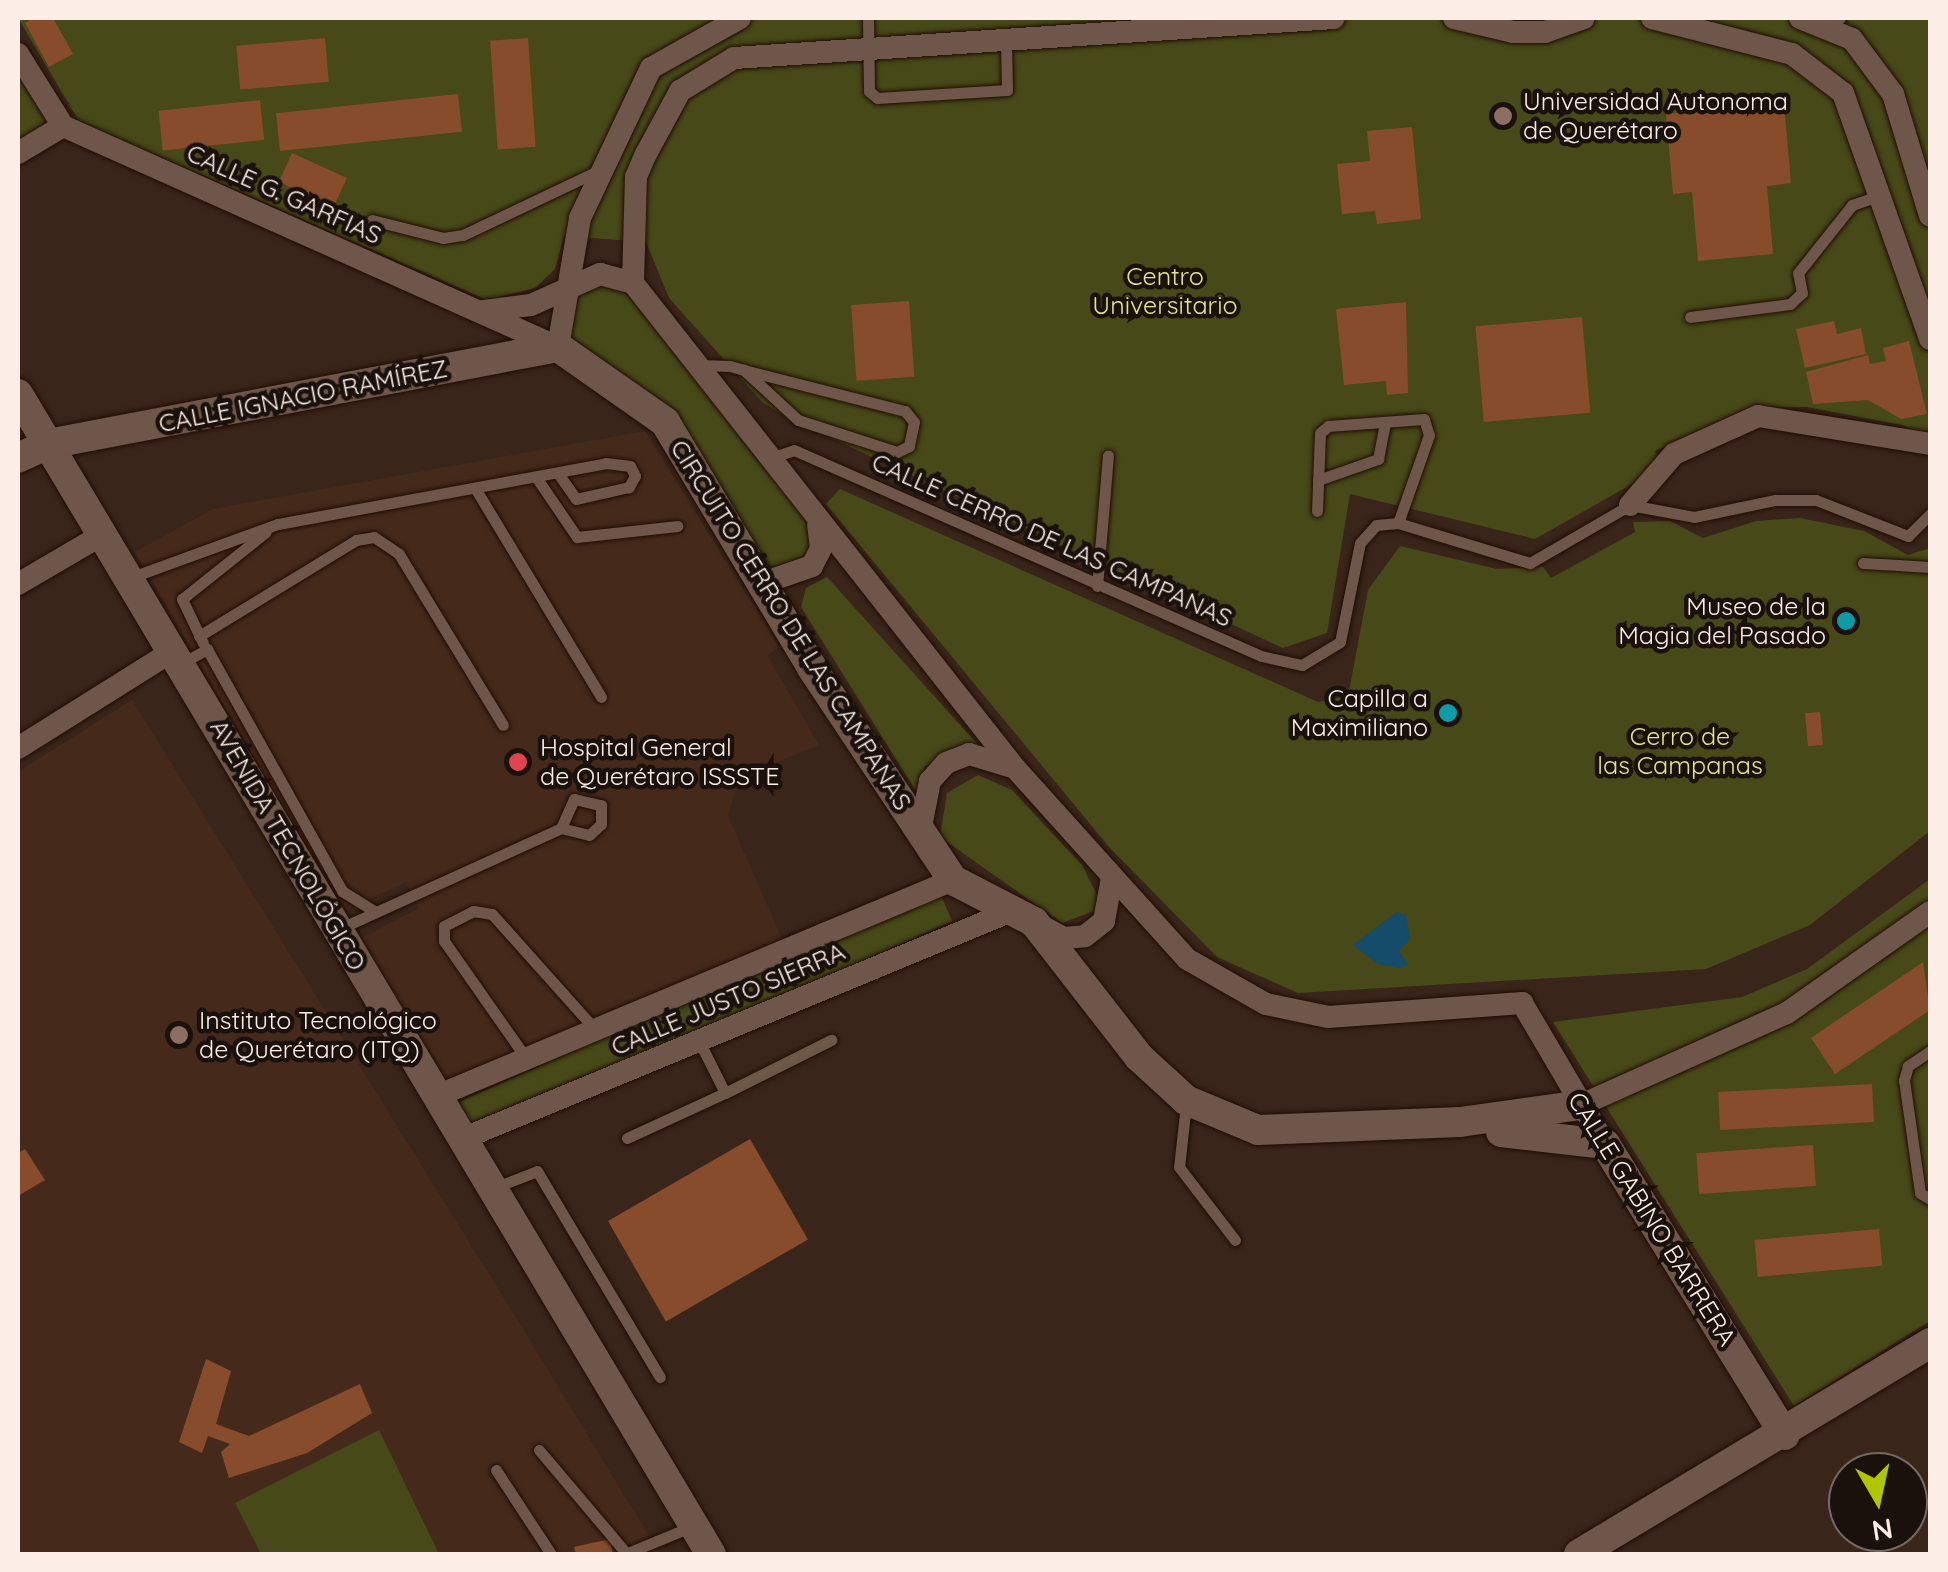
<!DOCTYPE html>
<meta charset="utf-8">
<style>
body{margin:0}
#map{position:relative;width:1948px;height:1572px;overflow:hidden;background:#39251a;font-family:Quicksand,sans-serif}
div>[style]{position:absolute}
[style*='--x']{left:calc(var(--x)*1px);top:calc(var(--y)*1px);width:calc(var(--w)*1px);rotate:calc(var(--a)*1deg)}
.built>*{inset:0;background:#452a1c}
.green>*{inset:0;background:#474918;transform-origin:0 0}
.water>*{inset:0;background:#144c69}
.building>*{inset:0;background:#874c2b;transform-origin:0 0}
.roads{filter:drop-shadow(0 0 2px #200d04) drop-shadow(0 0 2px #200d04)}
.lane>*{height:11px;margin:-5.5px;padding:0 5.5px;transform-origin:5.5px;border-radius:5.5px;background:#6e564a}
.street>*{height:22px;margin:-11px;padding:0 11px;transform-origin:11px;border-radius:11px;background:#6e564a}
.secondary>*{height:30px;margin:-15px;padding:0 15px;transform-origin:15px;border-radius:15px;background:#6e564a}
.dots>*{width:28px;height:28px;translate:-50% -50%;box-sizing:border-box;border:5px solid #1a100c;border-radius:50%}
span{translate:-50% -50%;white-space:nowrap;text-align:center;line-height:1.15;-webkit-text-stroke:9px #1a100c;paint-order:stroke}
.poi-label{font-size:25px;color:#fceee6}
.left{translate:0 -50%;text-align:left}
.right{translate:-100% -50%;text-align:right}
.street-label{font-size:25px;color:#fceee6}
.park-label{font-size:25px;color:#e0e785}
.frame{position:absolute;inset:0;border:20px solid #fceee6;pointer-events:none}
.north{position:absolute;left:1828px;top:1452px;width:100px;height:100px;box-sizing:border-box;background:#1a100c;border:2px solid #746963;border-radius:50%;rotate:171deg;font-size:28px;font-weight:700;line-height:40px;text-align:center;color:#fceee6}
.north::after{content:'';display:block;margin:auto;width:35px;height:45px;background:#b1c500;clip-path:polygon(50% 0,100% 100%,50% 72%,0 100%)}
</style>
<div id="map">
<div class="built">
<i style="clip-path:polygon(645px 431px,779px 647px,767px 655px,819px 745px,739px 778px,728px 816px,783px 941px,444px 1086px,360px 939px,419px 908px,406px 882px,344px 911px,135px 552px,213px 509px)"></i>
<i style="clip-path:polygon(132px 700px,504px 1298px,660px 1554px,18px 1554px,18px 772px)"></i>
</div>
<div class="green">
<i style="clip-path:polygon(18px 18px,1930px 18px,1930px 439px,1902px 425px,1807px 407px,1754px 408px,1655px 451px,1662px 467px,1535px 539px,1350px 494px,1327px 633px,1283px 648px,786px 417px,762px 402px,669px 298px,646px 242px,564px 236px,555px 269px,535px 288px,487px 300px,79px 121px)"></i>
<i style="clip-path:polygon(18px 65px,52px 120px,18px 141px)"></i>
<i style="clip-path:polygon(633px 283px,817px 523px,821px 548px,778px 581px,690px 457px,558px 347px,570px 285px)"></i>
<i style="clip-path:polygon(840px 489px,1318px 702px,1348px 696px,1368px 590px,1400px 546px,1497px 569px,1543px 567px,1551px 578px,1635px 532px,1633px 522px,1670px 521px,1703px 538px,1756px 521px,1800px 518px,1864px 531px,1908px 555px,1930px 548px,1930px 831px,1810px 925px,1706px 969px,1298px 993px,1217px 957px,1109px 847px,826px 504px)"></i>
<i style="clip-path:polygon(827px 577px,980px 747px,925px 766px,916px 791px,801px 607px,806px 588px)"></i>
<i style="clip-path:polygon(978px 775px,1012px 790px,1082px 865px,1098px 897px,1094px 911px,1062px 923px,940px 837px,947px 793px)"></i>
<i style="clip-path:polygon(1930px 879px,1930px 1321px,1794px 1406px,1553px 1022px,1742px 997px,1807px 969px)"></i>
<i style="left:938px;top:889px;width:35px;height:531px;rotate:66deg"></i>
<i style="clip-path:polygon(379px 1430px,439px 1554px,261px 1554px,235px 1503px)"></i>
</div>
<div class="water">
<i style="clip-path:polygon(1397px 912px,1406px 915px,1410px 939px,1399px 951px,1408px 964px,1400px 968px,1378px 964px,1353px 945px)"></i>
</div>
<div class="building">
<i style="clip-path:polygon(34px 18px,53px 18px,73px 54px,49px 67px,25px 23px)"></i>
<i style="left:325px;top:38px;width:44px;height:89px;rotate:85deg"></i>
<i style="left:528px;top:38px;width:109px;height:38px;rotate:86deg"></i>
<i style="left:458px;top:94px;width:38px;height:183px;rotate:84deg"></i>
<i style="left:260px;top:100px;width:40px;height:102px;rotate:84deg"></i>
<i style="clip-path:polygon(1784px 104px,1791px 183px,1767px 186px,1773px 254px,1698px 261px,1692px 192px,1673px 194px,1666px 114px)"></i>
<i style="clip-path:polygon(1412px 127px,1421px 219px,1377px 224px,1375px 211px,1342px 214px,1337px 164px,1370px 161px,1367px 131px)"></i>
<i style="clip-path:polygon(292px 153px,347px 178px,334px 206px,317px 198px,311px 211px,293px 203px,298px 191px,279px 182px)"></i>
<i style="left:909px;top:301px;width:76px;height:58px;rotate:86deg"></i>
<i style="clip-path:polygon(1406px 302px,1408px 393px,1387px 395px,1386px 381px,1344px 385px,1336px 309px)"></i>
<i style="left:1582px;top:317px;width:96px;height:107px;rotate:85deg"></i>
<i style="clip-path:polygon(1834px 321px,1837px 334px,1861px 328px,1866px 354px,1805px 368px,1796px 329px)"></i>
<i style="clip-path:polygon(1909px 341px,1927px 414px,1901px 419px,1868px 400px,1813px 404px,1806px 372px,1868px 355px,1870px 364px,1886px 361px,1883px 348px)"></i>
<i style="left:1820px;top:712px;width:33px;height:15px;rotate:85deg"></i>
<i style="clip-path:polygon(1923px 962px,1930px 1010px,1835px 1074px,1811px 1038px)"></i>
<i style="left:1872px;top:1084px;width:38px;height:154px;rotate:87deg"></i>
<i style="left:750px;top:1139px;width:116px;height:164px;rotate:60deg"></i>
<i style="left:1813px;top:1145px;width:41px;height:117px;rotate:86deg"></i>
<i style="clip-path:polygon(25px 1149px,45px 1180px,18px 1196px,18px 1153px)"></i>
<i style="left:1879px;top:1229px;width:37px;height:125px;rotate:85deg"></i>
<i style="clip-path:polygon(206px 1359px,231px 1371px,216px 1424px,249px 1436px,360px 1384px,372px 1413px,307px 1453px,229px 1478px,221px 1452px,230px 1444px,208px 1436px,202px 1453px,179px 1442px)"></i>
<i style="clip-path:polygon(610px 1539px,613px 1554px,576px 1554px,574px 1547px)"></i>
</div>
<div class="roads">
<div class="lane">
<i style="--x:868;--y:18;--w:73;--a:89.2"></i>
<i style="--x:869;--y:91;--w:11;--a:41"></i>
<i style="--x:877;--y:98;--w:130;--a:-3.5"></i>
<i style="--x:1007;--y:90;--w:48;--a:-91.2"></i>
<i style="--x:1830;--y:28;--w:14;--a:-45"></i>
<i style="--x:372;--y:220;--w:73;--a:14.2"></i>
<i style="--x:443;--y:238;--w:20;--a:-9"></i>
<i style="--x:463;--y:235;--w:152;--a:-25.4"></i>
<i style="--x:1690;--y:317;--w:101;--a:-7.4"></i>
<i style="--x:1790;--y:304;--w:16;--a:-43"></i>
<i style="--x:1802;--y:293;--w:20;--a:-101"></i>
<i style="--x:1798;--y:273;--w:87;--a:-51.5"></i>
<i style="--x:1852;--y:205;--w:31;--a:-19"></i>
<i style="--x:699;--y:365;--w:31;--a:2"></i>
<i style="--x:730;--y:366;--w:15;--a:16"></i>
<i style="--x:744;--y:370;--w:166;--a:14.3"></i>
<i style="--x:905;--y:411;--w:14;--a:51"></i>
<i style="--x:914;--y:422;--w:25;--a:102"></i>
<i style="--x:909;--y:446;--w:13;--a:153"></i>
<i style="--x:897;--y:452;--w:104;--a:-162.1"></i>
<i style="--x:798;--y:420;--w:74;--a:-137.2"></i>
<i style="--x:767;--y:459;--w:28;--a:-18"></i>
<i style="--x:794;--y:450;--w:510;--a:23.8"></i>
<i style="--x:1261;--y:656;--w:42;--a:12.4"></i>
<i style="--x:1302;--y:665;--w:44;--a:-31.2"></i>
<i style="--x:1340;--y:642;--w:101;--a:-78.6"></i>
<i style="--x:1360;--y:543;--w:24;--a:-48"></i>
<i style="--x:1376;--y:525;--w:22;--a:-5"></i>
<i style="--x:1398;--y:523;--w:138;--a:16.9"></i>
<i style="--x:1530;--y:563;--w:116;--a:-30.1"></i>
<i style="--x:1630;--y:505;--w:65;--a:10.6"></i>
<i style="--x:1694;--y:517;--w:83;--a:-11.9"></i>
<i style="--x:1775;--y:500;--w:41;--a:0"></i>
<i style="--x:1816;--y:500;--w:99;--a:21.4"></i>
<i style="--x:1908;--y:536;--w:31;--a:-45"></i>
<i style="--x:536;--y:477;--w:73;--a:55.7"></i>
<i style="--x:577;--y:537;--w:101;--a:-6.3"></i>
<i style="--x:1318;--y:480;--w:64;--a:-19.3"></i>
<i style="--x:1378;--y:459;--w:37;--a:-79"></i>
<i style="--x:475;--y:488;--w:244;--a:58.9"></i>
<i style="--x:1317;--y:511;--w:78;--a:-87.8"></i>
<i style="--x:1320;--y:433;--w:11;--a:-41"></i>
<i style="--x:1328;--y:426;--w:96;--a:-4.2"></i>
<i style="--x:1424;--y:419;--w:17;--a:73"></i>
<i style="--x:1429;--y:435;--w:93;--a:109.4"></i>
<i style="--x:1863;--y:563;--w:67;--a:3.4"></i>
<i style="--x:132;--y:577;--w:155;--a:-20"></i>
<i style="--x:278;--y:524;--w:334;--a:-10.5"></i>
<i style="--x:606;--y:463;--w:24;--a:7"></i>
<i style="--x:630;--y:466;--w:11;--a:63"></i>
<i style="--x:635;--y:476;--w:13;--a:119"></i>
<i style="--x:629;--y:487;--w:54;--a:167.2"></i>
<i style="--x:576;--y:499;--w:32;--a:-125"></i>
<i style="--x:1097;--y:586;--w:131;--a:-85.2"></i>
<i style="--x:199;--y:636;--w:184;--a:-31.4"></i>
<i style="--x:356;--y:540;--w:18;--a:-9"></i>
<i style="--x:374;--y:537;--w:30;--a:34"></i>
<i style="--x:399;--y:554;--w:200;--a:58.7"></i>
<i style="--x:203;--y:643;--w:49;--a:-115.5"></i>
<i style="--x:182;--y:599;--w:107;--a:-38.6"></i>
<i style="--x:182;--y:663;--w:29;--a:-29"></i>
<i style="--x:207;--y:649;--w:277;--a:60.8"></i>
<i style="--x:342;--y:891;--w:39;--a:32"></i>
<i style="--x:341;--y:928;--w:242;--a:-24.4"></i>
<i style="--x:561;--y:828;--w:32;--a:-66"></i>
<i style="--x:574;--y:799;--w:28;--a:13"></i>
<i style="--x:601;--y:805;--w:19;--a:90"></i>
<i style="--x:601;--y:824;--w:16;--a:137"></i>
<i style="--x:589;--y:835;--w:29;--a:-166"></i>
<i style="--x:699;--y:1041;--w:58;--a:63.4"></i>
<i style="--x:725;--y:1093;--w:119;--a:-26.6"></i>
<i style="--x:1930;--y:1051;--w:27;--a:146"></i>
<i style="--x:1908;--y:1066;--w:15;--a:106"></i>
<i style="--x:1904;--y:1080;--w:114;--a:81.9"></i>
<i style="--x:1920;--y:1193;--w:12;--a:31"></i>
<i style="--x:526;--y:1058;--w:143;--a:-125"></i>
<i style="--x:444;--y:941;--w:15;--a:-90"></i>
<i style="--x:444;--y:926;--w:33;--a:-27"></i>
<i style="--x:473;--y:911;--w:19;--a:9"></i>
<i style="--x:492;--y:914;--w:154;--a:48.2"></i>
<i style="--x:1186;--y:1104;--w:63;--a:96.3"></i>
<i style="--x:1179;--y:1167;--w:92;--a:52.5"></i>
<i style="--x:627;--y:1138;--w:108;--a:-24.7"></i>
<i style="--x:496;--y:1187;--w:44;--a:-21.3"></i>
<i style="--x:537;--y:1171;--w:240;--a:59.2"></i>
<i style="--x:539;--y:1450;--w:136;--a:49.8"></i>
<i style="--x:496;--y:1470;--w:100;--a:56.8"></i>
<i style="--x:625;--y:1554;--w:74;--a:-22.4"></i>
</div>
<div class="street">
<i style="--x:1454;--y:18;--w:61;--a:13.3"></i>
<i style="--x:1513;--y:32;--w:32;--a:0"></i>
<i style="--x:1545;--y:32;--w:41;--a:-19.7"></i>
<i style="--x:1652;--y:18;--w:145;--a:14.4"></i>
<i style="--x:1792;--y:54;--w:64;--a:37.4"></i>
<i style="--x:1843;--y:93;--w:261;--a:70.5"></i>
<i style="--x:1800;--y:18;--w:56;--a:22"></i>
<i style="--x:1852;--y:39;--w:69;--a:53.3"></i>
<i style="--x:1893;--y:94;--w:127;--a:73.1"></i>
<i style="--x:18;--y:54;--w:85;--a:58"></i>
<i style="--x:63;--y:126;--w:542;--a:24.06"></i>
<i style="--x:558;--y:347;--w:131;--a:-80.3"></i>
<i style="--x:580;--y:218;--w:166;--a:-64.7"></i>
<i style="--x:651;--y:68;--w:102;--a:-29.3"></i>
<i style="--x:18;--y:153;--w:52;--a:-31"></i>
<i style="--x:633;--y:283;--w:106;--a:-88.4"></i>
<i style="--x:636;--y:177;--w:25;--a:-67"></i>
<i style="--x:646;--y:154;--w:72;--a:-61.6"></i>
<i style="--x:680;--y:91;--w:63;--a:-31.4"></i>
<i style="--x:734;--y:58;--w:601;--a:-3.81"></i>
<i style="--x:484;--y:311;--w:47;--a:-7.3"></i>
<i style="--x:531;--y:305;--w:76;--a:-24.2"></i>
<i style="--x:600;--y:274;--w:34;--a:15"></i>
<i style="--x:633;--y:283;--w:617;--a:51.78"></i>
<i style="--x:1015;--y:768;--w:257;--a:48"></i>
<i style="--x:1187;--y:959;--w:91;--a:29.7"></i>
<i style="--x:1266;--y:1004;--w:63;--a:11.8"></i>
<i style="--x:1328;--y:1017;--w:195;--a:-4.1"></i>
<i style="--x:1522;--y:1003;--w:164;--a:59.5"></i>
<i style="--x:1630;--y:505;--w:67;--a:-49.2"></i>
<i style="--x:1674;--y:454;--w:92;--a:-24.3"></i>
<i style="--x:1758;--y:416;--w:174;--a:9.2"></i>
<i style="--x:763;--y:583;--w:52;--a:-19.1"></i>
<i style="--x:812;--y:566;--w:20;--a:-63"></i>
<i style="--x:821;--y:548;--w:23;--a:-97"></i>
<i style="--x:18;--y:584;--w:97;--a:-30.3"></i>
<i style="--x:18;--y:748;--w:181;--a:-32.1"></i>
<i style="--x:920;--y:832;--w:52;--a:-78.9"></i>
<i style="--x:930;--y:781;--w:24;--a:-48"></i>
<i style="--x:946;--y:763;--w:25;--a:-21"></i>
<i style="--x:969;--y:754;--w:45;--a:16.8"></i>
<i style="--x:1042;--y:926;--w:25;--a:29"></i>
<i style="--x:1064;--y:938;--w:21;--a:-5"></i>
<i style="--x:1085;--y:936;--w:24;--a:-38"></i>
<i style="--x:1104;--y:921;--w:44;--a:-79.5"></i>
<i style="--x:437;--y:1096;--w:559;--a:-22.71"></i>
<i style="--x:1581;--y:1105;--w:226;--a:-24.1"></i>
<i style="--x:1787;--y:1013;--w:175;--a:-35.2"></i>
<i style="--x:462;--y:1139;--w:598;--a:-22.53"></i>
</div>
<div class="secondary">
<i style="--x:18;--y:394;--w:1351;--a:59.15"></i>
<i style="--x:18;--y:458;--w:33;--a:-25"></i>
<i style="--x:48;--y:444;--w:519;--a:-10.77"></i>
<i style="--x:558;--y:347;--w:131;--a:35"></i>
<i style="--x:665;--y:422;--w:287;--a:59.1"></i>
<i style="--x:812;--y:668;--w:255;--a:56.4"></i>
<i style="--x:953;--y:880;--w:91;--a:27.4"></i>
<i style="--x:1034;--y:922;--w:171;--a:52.1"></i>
<i style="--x:1139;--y:1057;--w:64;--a:42.5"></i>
<i style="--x:1186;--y:1100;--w:78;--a:22.6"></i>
<i style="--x:1258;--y:1130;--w:202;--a:-2.3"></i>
<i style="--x:1460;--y:1122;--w:122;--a:-8"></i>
<i style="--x:1501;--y:1132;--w:105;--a:6.6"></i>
<i style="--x:1605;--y:1144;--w:342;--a:58.3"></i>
<i style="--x:1579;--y:1554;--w:410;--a:-31"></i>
</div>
</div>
<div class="dots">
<i style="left:1503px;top:116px;background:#8d6e63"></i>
<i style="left:1846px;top:621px;background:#0f9aa8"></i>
<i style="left:1448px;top:713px;background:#0f9aa8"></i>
<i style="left:518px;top:762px;background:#e0444e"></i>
<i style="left:179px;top:1035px;background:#8d6e63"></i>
</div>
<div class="poi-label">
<span class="left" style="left:1523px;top:116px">Universidad Autonoma<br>de Querétaro</span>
<span class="right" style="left:1826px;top:621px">Museo de la<br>Magia del Pasado</span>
<span class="right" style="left:1428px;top:713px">Capilla a<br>Maximiliano</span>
<span class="left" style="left:540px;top:762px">Hospital General<br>de Querétaro ISSSTE</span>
<span class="left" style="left:199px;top:1035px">Instituto Tecnológico<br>de Querétaro (ITQ)</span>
</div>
<div class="street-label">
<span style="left:284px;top:194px;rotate:24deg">CALLE G. GARFIAS</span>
<span style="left:303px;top:396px;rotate:-11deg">CALLE IGNACIO RAMÍREZ</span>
<span style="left:1052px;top:540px;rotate:24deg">CALLE CERRO DE LAS CAMPANAS</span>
<span style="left:791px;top:625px;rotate:58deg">CIRCUITO CERRO DE LAS CAMPANAS</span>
<span style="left:288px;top:845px;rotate:60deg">AVENIDA TECNOLÓGICO</span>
<span style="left:728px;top:999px;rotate:-23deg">CALLE JUSTO SIERRA</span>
<span style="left:1652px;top:1219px;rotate:58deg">CALLE GABINO BARRERA</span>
</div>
<div class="park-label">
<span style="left:1165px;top:291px">Centro<br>Universitario</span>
<span style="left:1680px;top:751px">Cerro de<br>las Campanas</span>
</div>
<div class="frame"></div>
<div class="north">N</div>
</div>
